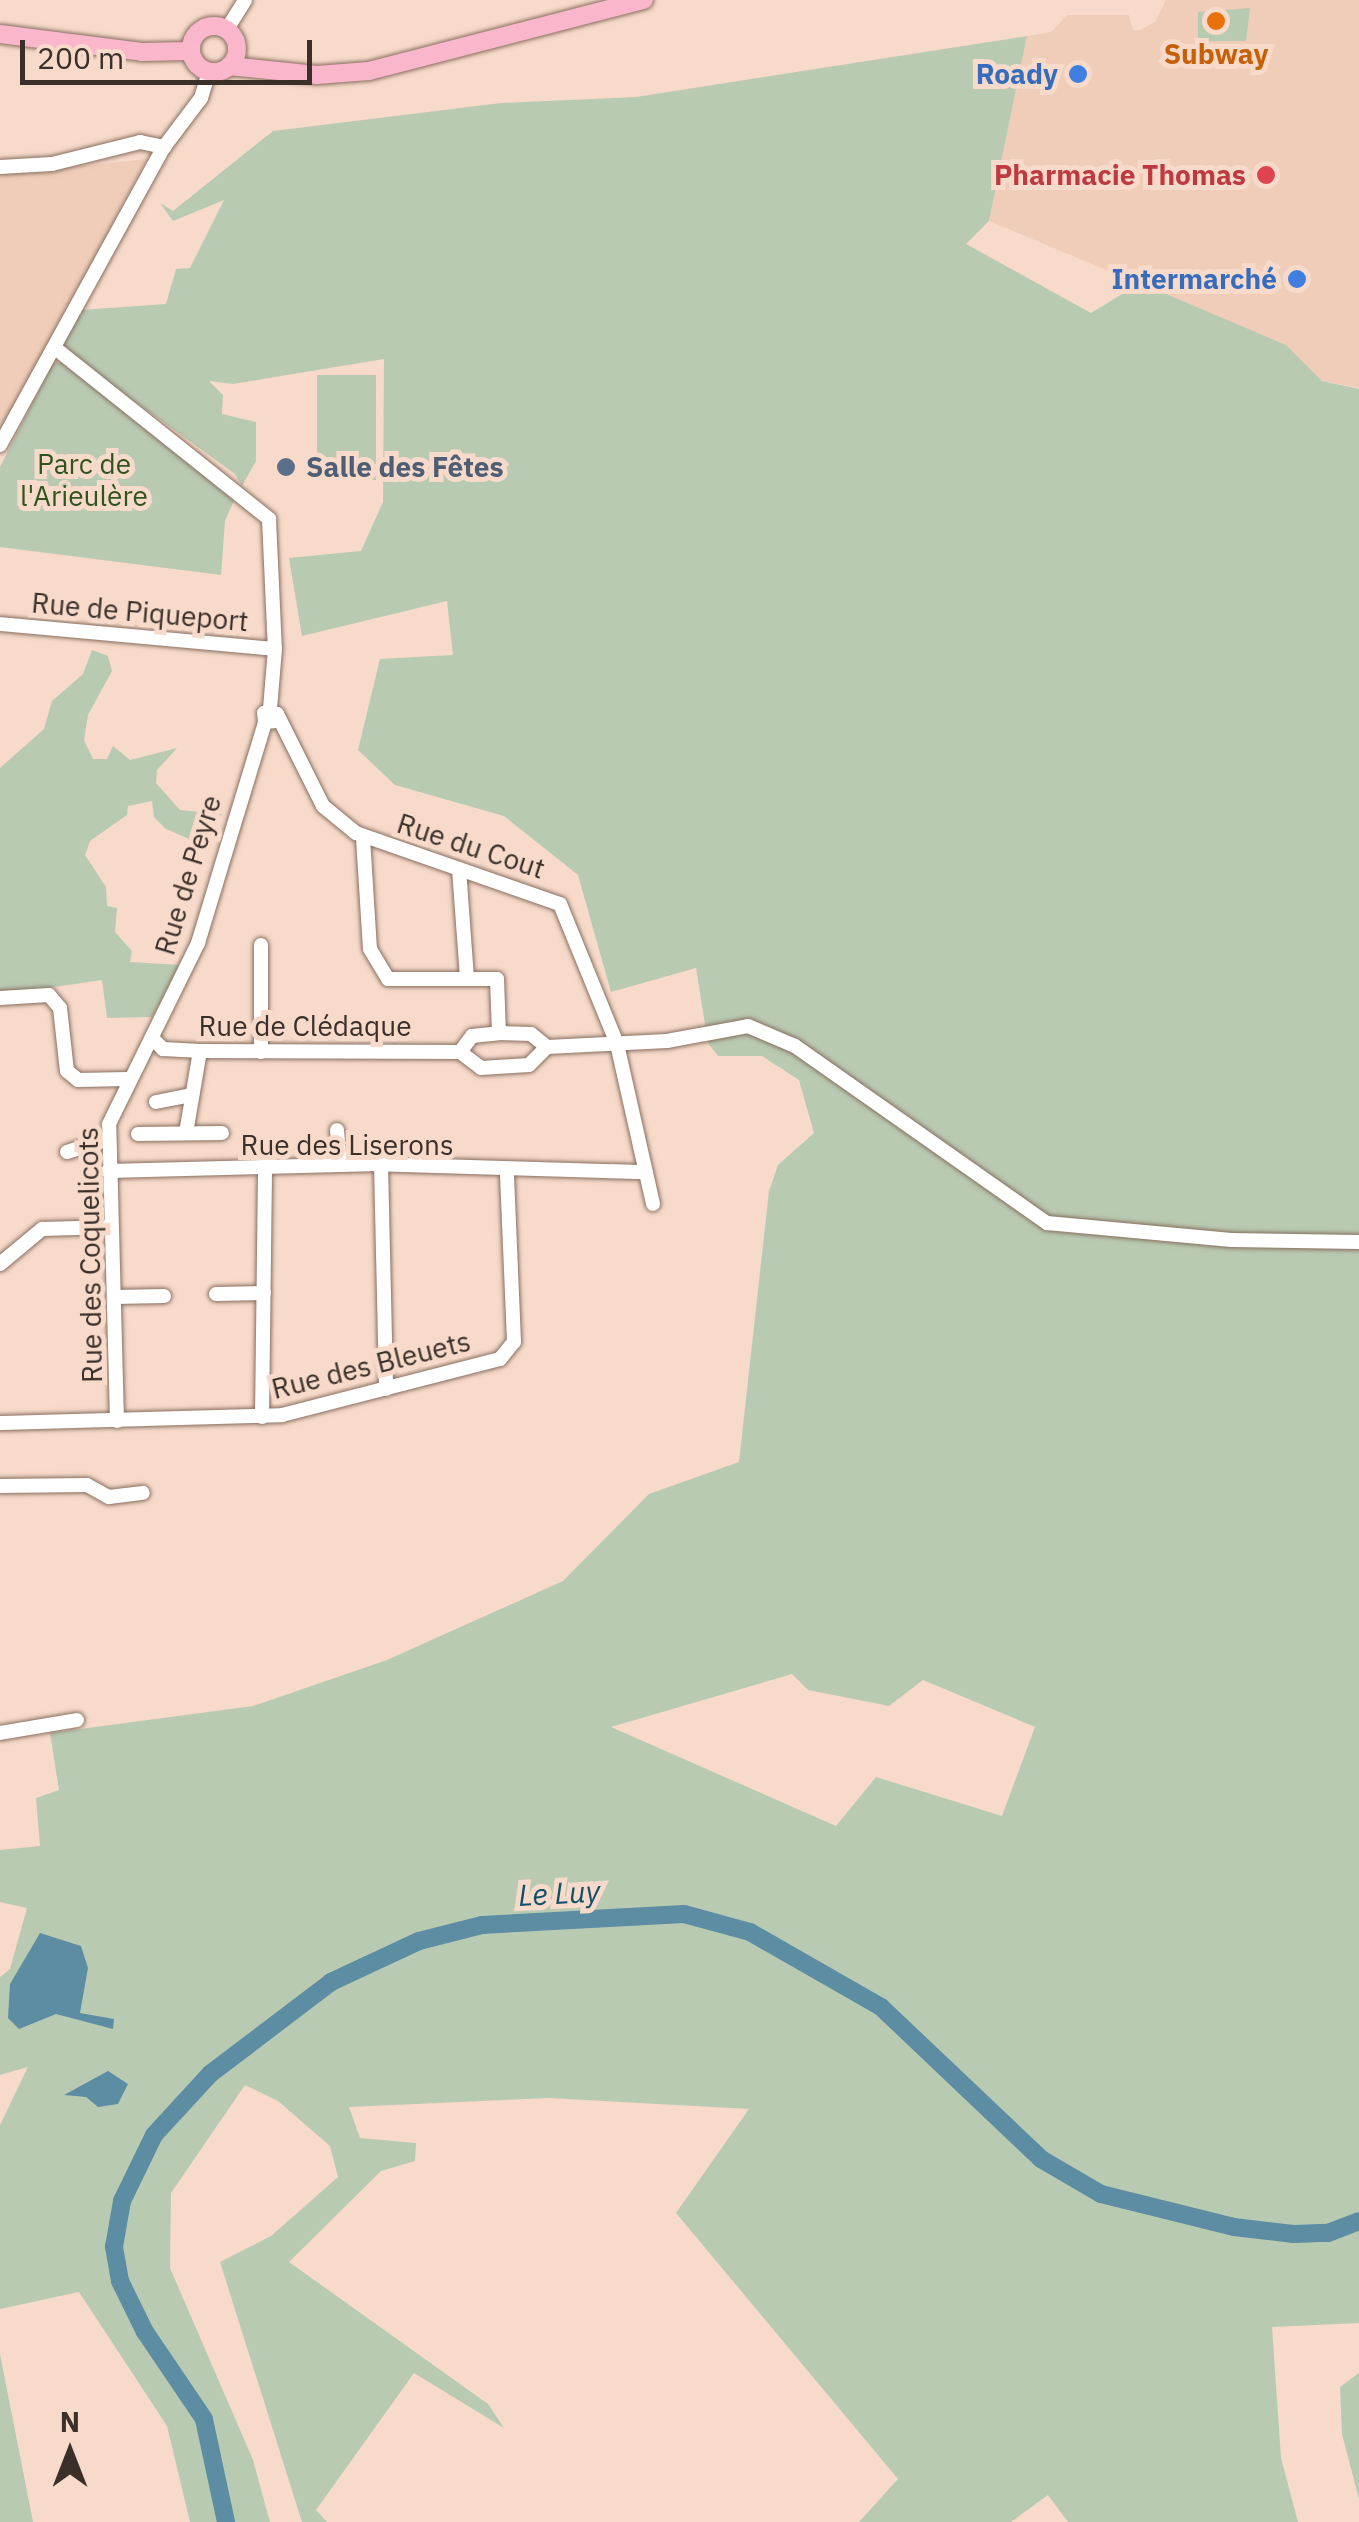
<!DOCTYPE html>
<meta charset="utf-8">
<style>
body{margin:0}
#map{position:relative;width:1359px;height:2522px;overflow:hidden;background:#f7daca;font-family:"IBM Plex Sans",sans-serif}
div>[style]{position:absolute}
[style*='--x']{left:calc(var(--x)*1px);top:calc(var(--y)*1px);width:calc(var(--w)*1px);rotate:calc(var(--a)*1deg)}
.built>*{inset:0;background:#f0cdb9}
.green>*{inset:0;background:#b9cab2;transform-origin:0 0}
.water>*{inset:0;background:#5d8da3}
.river>*{height:18px;margin:-9px;padding:0 9px;transform-origin:9px;border-radius:9px;background:#5d8da3}
.roads{filter:drop-shadow(0 0 2px #886f60) drop-shadow(0 0 2px #886f60)}
.minor>*{height:14px;margin:-7px;padding:0 7px;transform-origin:7px;border-radius:7px;background:#fff}
.major>*{height:18px;margin:-9px;padding:0 9px;transform-origin:9px;border-radius:9px;background:#fab6cb}
.major>.ring{margin:-9px;padding:0;box-sizing:content-box;background:none;border:18px solid #fab6cb;border-radius:50%}
.dots>*{width:28px;height:28px;translate:-50% -50%;box-sizing:border-box;border:5px solid #f7daca;border-radius:50%}
span{translate:-50% -50%;white-space:nowrap;text-align:center;line-height:1.15;-webkit-text-stroke:10px #f7daca;paint-order:stroke}
.food-label{font-size:28px;color:#c56008;font-weight:700}
.shop-label{font-size:28px;color:#366cbe;font-weight:700}
.right{translate:-100% -50%;text-align:right}
.health-label{font-size:28px;color:#be3a42;font-weight:700}
.park-label{font-size:28px;color:#31541e}
.service-label{font-size:28px;color:#4e5e75;font-weight:700}
.left{translate:0 -50%;text-align:left}
.street-label{font-size:28px;color:#3a2f29}
.water-label{font-size:30px;color:#105069;font-style:italic}
.north{position:absolute;left:20px;top:2402px;width:100px;height:100px;-webkit-text-stroke:8px #f7daca;paint-order:stroke;rotate:0deg;font-size:28px;font-weight:700;line-height:40px;text-align:center;color:#3a2f29}
.north::after{content:'';display:block;margin:auto;width:35px;height:45px;background:#3a2f29;clip-path:polygon(50% 0,100% 100%,50% 72%,0 100%)}
.scale{position:absolute;left:20px;top:40px;width:292px;height:45px;box-sizing:border-box;border:5px solid #3a2f29;border-top:0;padding-left:12px;font-size:30px;line-height:35px;white-space:nowrap;color:#3a2f29;-webkit-text-stroke:8px #f7daca;paint-order:stroke}
</style>
<div id="map">
<div class="built">
<i style="clip-path:polygon(1166px 0,1359px 0,1359px 388px,1322px 381px,1286px 345px,989px 221px,1027px 36px,1051px 32px,1067px 15px,1129px 15px,1133px 30px,1140px 30px,1155px 22px)"></i>
<i style="clip-path:polygon(146px 159px,66px 314px,0 435px,0 175px)"></i>
</div>
<div class="green">
<i style="clip-path:polygon(1250px 8px,1246px 41px,1198px 41px,1198px 12px)"></i>
<i style="clip-path:polygon(evenodd,1027px 36px,989px 221px,966px 244px,1091px 313px,1140px 283px,1286px 345px,1322px 381px,1359px 389px,1359px 2323px,1272px 2327px,1281px 2458px,1298px 2522px,1068px 2522px,1048px 2495px,1011px 2522px,859px 2522px,898px 2479px,676px 2213px,749px 2109px,549px 2098px,349px 2107px,360px 2138px,416px 2143px,415px 2161px,381px 2171px,289px 2262px,488px 2404px,504px 2428px,414px 2373px,316px 2510px,327px 2522px,302px 2522px,220px 2262px,271px 2236px,338px 2177px,330px 2146px,278px 2101px,245px 2085px,171px 2193px,170px 2268px,253px 2460px,270px 2522px,190px 2522px,167px 2426px,79px 2292px,0 2309px,0 2125px,28px 2067px,0 2075px,0 1977px,10px 1969px,27px 1908px,0 1902px,0 1850px,40px 1846px,36px 1798px,59px 1790px,50px 1733px,253px 1706px,387px 1660px,563px 1581px,649px 1494px,739px 1462px,769px 1191px,778px 1165px,814px 1133px,799px 1080px,762px 1056px,718px 1056px,708px 1043px,696px 968px,611px 992px,578px 875px,504px 816px,395px 785px,358px 750px,380px 659px,453px 655px,447px 601px,302px 636px,289px 558px,361px 551px,383px 502px,384px 359px,233px 384px,209px 381px,223px 395px,222px 414px,256px 422px,256px 461px,242px 486px,235px 474px,61px 348px,80px 310px,166px 304px,176px 269px,190px 268px,224px 200px,173px 221px,160px 203px,173px 211px,273px 131px,501px 103px,636px 97px,1027px 36px,792px 1674px,808px 1690px,889px 1706px,923px 1680px,1035px 1727px,1002px 1816px,876px 1777px,836px 1826px,611px 1727px,792px 1674px)"></i>
<i style="clip-path:polygon(63px 362px,235px 498px,225px 521px,221px 575px,0 547px,0 467px,53px 363px)"></i>
<i style="left:317px;top:375px;width:59px;height:105px"></i>
<i style="clip-path:polygon(92px 650px,108px 656px,112px 671px,88px 715px,84px 740px,93px 759px,107px 759px,113px 746px,130px 760px,177px 748px,157px 770px,156px 783px,180px 810px,222px 814px,210px 848px,166px 829px,154px 817px,152px 801px,128px 806px,127px 815px,90px 841px,85px 855px,106px 887px,107px 906px,117px 908px,115px 932px,132px 951px,130px 962px,182px 965px,152px 1017px,107px 1018px,102px 980px,0 995px,0 768px,44px 729px,52px 701px,83px 674px)"></i>
<i style="clip-path:polygon(0 2354px,33px 2522px,0 2522px)"></i>
<i style="clip-path:polygon(1359px 2373px,1359px 2499px,1342px 2434px,1340px 2387px)"></i>
</div>
<div class="water">
<i style="clip-path:polygon(40px 1933px,81px 1946px,88px 1968px,80px 2013px,114px 2019px,113px 2029px,56px 2014px,19px 2029px,8px 2018px,10px 1984px)"></i>
<i style="clip-path:polygon(108px 2071px,128px 2084px,118px 2104px,98px 2107px,86px 2097px,64px 2095px)"></i>
</div>
<div class="river">
<i style="--x:226;--y:2522;--w:105;--a:-102.1"></i>
<i style="--x:204;--y:2419;--w:105;--a:-124.1"></i>
<i style="--x:145;--y:2332;--w:57;--a:-116.1"></i>
<i style="--x:120;--y:2281;--w:35;--a:-100"></i>
<i style="--x:114;--y:2247;--w:47;--a:-80.1"></i>
<i style="--x:122;--y:2201;--w:73;--a:-64.1"></i>
<i style="--x:154;--y:2135;--w:83;--a:-47.4"></i>
<i style="--x:210;--y:2074;--w:152;--a:-37.2"></i>
<i style="--x:331;--y:1982;--w:97;--a:-25"></i>
<i style="--x:419;--y:1941;--w:65;--a:-14.3"></i>
<i style="--x:482;--y:1925;--w:202;--a:-3.1"></i>
<i style="--x:684;--y:1914;--w:68;--a:15.3"></i>
<i style="--x:750;--y:1932;--w:151;--a:29.8"></i>
<i style="--x:881;--y:2007;--w:221;--a:43.5"></i>
<i style="--x:1041;--y:2159;--w:69;--a:30.3"></i>
<i style="--x:1101;--y:2194;--w:137;--a:13.9"></i>
<i style="--x:1234;--y:2227;--w:60;--a:6.7"></i>
<i style="--x:1294;--y:2234;--w:34;--a:-2"></i>
<i style="--x:1328;--y:2233;--w:33;--a:-21"></i>
</div>
<div class="roads">
<div class="minor">
<i style="--x:227;--y:29;--w:34;--a:-58"></i>
<i style="--x:0;--y:167;--w:52;--a:-3.3"></i>
<i style="--x:52;--y:164;--w:91;--a:-14"></i>
<i style="--x:140;--y:142;--w:25;--a:12"></i>
<i style="--x:55;--y:348;--w:274;--a:38.6"></i>
<i style="--x:269;--y:519;--w:130;--a:87.4"></i>
<i style="--x:275;--y:649;--w:60;--a:94.8"></i>
<i style="--x:0;--y:445;--w:340;--a:-61.2"></i>
<i style="--x:164;--y:147;--w:61;--a:-52.9"></i>
<i style="--x:201;--y:98;--w:28;--a:-73"></i>
<i style="--x:0;--y:624;--w:276;--a:5.2"></i>
<i style="--x:276;--y:721;--w:11;--a:175"></i>
<i style="--x:265;--y:722;--w:9;--a:-96"></i>
<i style="--x:264;--y:713;--w:13;--a:4"></i>
<i style="--x:277;--y:714;--w:103;--a:63.4"></i>
<i style="--x:323;--y:806;--w:43;--a:39.3"></i>
<i style="--x:356;--y:833;--w:216;--a:19.2"></i>
<i style="--x:560;--y:904;--w:151;--a:67.8"></i>
<i style="--x:617;--y:1044;--w:164;--a:77.3"></i>
<i style="--x:363;--y:838;--w:111;--a:86.4"></i>
<i style="--x:370;--y:949;--w:35;--a:59"></i>
<i style="--x:388;--y:979;--w:79;--a:0"></i>
<i style="--x:459;--y:869;--w:110;--a:85.8"></i>
<i style="--x:467;--y:979;--w:30;--a:0"></i>
<i style="--x:497;--y:979;--w:54;--a:87.9"></i>
<i style="--x:261;--y:945;--w:107;--a:90"></i>
<i style="--x:0;--y:998;--w:49;--a:-3.5"></i>
<i style="--x:49;--y:995;--w:17;--a:50"></i>
<i style="--x:60;--y:1008;--w:63;--a:83.7"></i>
<i style="--x:67;--y:1071;--w:14;--a:39"></i>
<i style="--x:78;--y:1080;--w:49;--a:-1.2"></i>
<i style="--x:154;--y:1040;--w:13;--a:45"></i>
<i style="--x:163;--y:1049;--w:37;--a:3"></i>
<i style="--x:200;--y:1051;--w:260;--a:0.2"></i>
<i style="--x:460;--y:1052;--w:26;--a:37"></i>
<i style="--x:481;--y:1068;--w:48;--a:-3.6"></i>
<i style="--x:529;--y:1065;--w:25;--a:-45"></i>
<i style="--x:547;--y:1047;--w:120;--a:-2.9"></i>
<i style="--x:667;--y:1041;--w:82;--a:-10.5"></i>
<i style="--x:748;--y:1026;--w:51;--a:23.1"></i>
<i style="--x:795;--y:1046;--w:308;--a:35.1"></i>
<i style="--x:1047;--y:1223;--w:185;--a:5.3"></i>
<i style="--x:1231;--y:1240;--w:128;--a:0.9"></i>
<i style="--x:460;--y:1052;--w:20;--a:-53"></i>
<i style="--x:472;--y:1036;--w:27;--a:-6"></i>
<i style="--x:499;--y:1033;--w:32;--a:2"></i>
<i style="--x:531;--y:1034;--w:21;--a:39"></i>
<i style="--x:156;--y:1102;--w:37;--a:-11"></i>
<i style="--x:337;--y:1130;--w:35;--a:85"></i>
<i style="--x:186;--y:1133;--w:83;--a:-80.3"></i>
<i style="--x:138;--y:1134;--w:84;--a:-0.7"></i>
<i style="--x:67;--y:1152;--w:43;--a:-17.6"></i>
<i style="--x:381;--y:1164;--w:225;--a:88.7"></i>
<i style="--x:108;--y:1171;--w:262;--a:-1.5"></i>
<i style="--x:370;--y:1164;--w:276;--a:1.7"></i>
<i style="--x:0;--y:1264;--w:55;--a:-39.8"></i>
<i style="--x:42;--y:1229;--w:68;--a:-1.7"></i>
<i style="--x:216;--y:1294;--w:48;--a:-1.2"></i>
<i style="--x:114;--y:1297;--w:50;--a:-1.1"></i>
<i style="--x:262;--y:1417;--w:245;--a:-89.3"></i>
<i style="--x:117;--y:1421;--w:297;--a:-91.5"></i>
<i style="--x:109;--y:1124;--w:202;--a:-63.8"></i>
<i style="--x:198;--y:943;--w:231;--a:-73.1"></i>
<i style="--x:0;--y:1423;--w:282;--a:-1.6"></i>
<i style="--x:282;--y:1415;--w:225;--a:-14.4"></i>
<i style="--x:500;--y:1359;--w:22;--a:-51"></i>
<i style="--x:514;--y:1342;--w:170;--a:-92.4"></i>
<i style="--x:0;--y:1486;--w:87;--a:-0.7"></i>
<i style="--x:87;--y:1485;--w:25;--a:29"></i>
<i style="--x:109;--y:1497;--w:34;--a:-7"></i>
<i style="--x:0;--y:1733;--w:78;--a:-9.6"></i>
</div>
<div class="major">
<i class="ring" style="left:191px;top:26px;width:28px;height:28px"></i>
<i style="--x:0;--y:34;--w:143;--a:7.2"></i>
<i style="--x:142;--y:52;--w:49;--a:-1.2"></i>
<i style="--x:229;--y:66;--w:88;--a:5.8"></i>
<i style="--x:317;--y:75;--w:52;--a:-4.4"></i>
<i style="--x:369;--y:71;--w:284;--a:-14.5"></i>
</div>
</div>
<div class="dots">
<i style="left:1216px;top:21px;background:#e8710a"></i>
<i style="left:1078px;top:74px;background:#3f7fe0"></i>
<i style="left:1266px;top:175px;background:#e0444e"></i>
<i style="left:1297px;top:279px;background:#3f7fe0"></i>
<i style="left:286px;top:467px;background:#5c6f8a"></i>
</div>
<div class="food-label">
<span style="left:1216px;top:54px">Subway</span>
</div>
<div class="shop-label">
<span class="right" style="left:1058px;top:74px">Roady</span>
<span class="right" style="left:1277px;top:279px">Intermarché</span>
</div>
<div class="health-label">
<span class="right" style="left:1246px;top:175px">Pharmacie Thomas</span>
</div>
<div class="park-label">
<span style="left:84px;top:480px">Parc de<br>l'Arieulère</span>
</div>
<div class="service-label">
<span class="left" style="left:306px;top:467px">Salle des Fêtes</span>
</div>
<div class="street-label">
<span style="left:140px;top:612px;rotate:5deg">Rue de Piqueport</span>
<span style="left:471px;top:846px;rotate:18deg">Rue du Cout</span>
<span style="left:188px;top:875px;rotate:-73deg">Rue de Peyre</span>
<span style="left:305px;top:1026px">Rue de Clédaque</span>
<span style="left:347px;top:1145px">Rue des Liserons</span>
<span style="left:90px;top:1255px;rotate:-91deg">Rue des Coquelicots</span>
<span style="left:371px;top:1365px;rotate:-14deg">Rue des Bleuets</span>
</div>
<div class="water-label">
<span style="left:559px;top:1893px;rotate:-3deg">Le Luy</span>
</div>
<div class="north">N</div>
<div class="scale">200 m</div>
</div>
